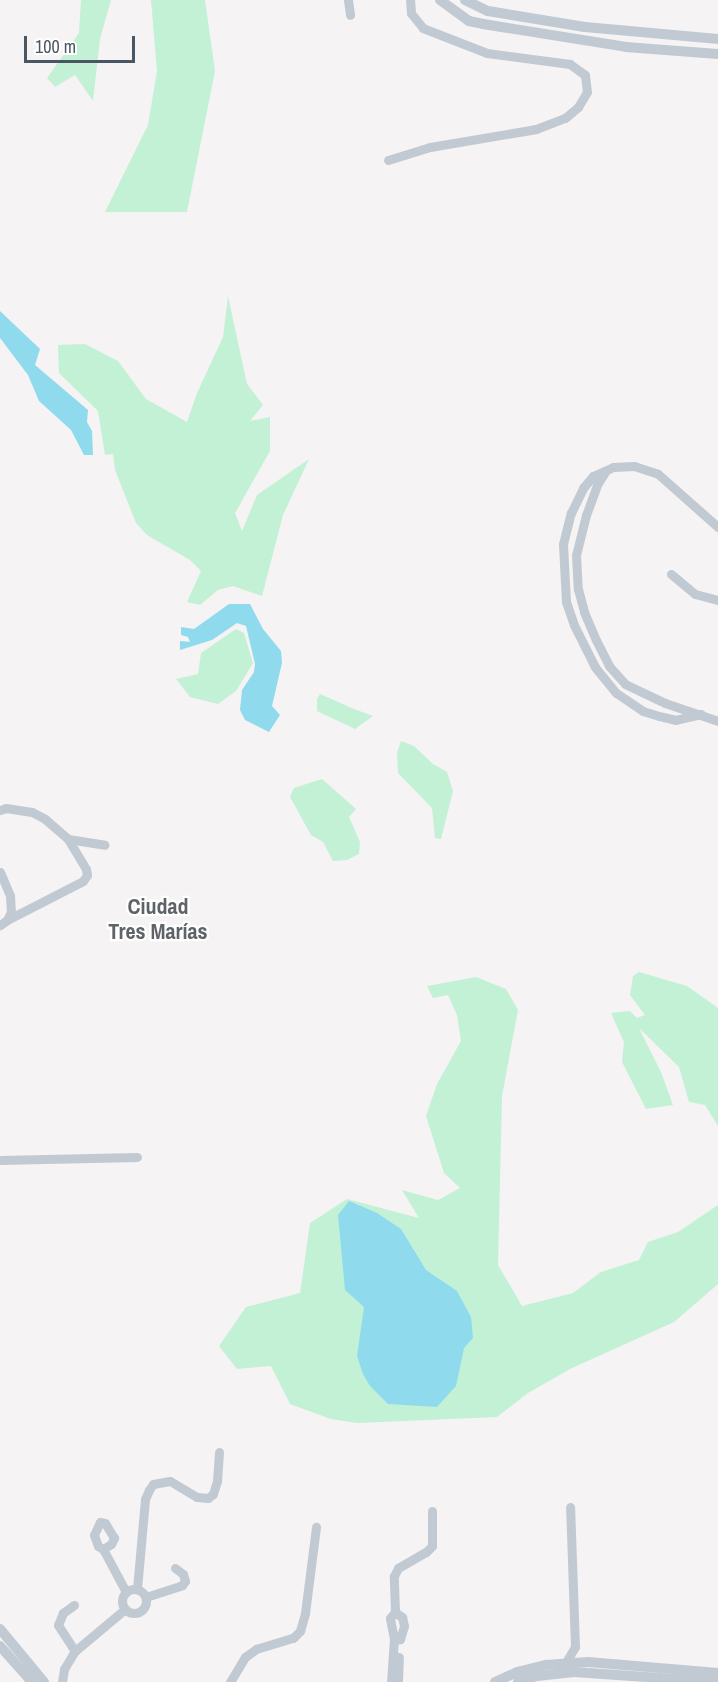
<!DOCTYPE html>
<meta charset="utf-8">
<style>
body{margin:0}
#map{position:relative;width:718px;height:1682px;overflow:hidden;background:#f5f3f3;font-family:"Archivo Narrow",sans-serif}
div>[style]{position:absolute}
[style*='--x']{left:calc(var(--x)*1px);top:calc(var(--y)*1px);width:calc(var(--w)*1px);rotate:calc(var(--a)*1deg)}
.green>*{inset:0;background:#c3f1d5}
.water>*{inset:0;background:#90daee}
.minor>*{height:9px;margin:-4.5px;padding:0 4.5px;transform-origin:4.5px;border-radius:4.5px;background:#c1cad2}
.minor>.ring{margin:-4.5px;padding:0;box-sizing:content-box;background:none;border:9px solid #c1cad2;border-radius:50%}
.tertiary>*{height:10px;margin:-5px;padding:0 5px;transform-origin:5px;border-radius:5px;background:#c1cad2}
span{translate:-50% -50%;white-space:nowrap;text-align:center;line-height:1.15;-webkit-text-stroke:4.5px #fff;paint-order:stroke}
.district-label{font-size:22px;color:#5f6368;font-weight:700}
.scale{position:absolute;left:24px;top:36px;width:111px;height:27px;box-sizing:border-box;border:3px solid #4a5661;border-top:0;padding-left:8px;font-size:18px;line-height:21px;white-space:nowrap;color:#4a5661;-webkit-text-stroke:4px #fff;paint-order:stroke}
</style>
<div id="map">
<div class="green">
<i style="clip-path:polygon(81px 0,111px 0,100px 39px,93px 101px,75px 75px,55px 87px,47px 78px,79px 33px)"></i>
<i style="clip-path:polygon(151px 0,205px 0,215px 71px,187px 212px,105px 212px,148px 125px,157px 71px)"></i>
<i style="clip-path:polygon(228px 296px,247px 384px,263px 405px,250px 421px,270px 417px,270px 451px,235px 513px,242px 531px,257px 495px,309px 459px,283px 515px,262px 596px,233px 586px,218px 590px,200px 605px,187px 602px,201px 571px,190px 560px,147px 535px,136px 523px,115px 470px,113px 454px,105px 455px,98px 411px,59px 373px,58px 345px,85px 344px,118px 361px,146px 399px,187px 422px,197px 393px,223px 337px)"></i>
<i style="clip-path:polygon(236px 629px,244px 633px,253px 663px,236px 691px,218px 704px,190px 697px,176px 679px,198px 674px,201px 653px)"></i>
<i style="clip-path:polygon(320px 694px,354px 709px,373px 716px,355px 729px,317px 711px,317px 699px)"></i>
<i style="clip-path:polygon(401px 741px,414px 746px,433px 764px,447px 772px,453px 791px,441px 839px,435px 838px,432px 808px,398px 773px,397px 753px)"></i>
<i style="clip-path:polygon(322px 779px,356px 809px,349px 817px,360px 842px,359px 854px,347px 860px,333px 861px,323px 842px,311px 835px,290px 797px,294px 788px)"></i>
<i style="clip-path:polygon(639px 972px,687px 986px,718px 1008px,718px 1126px,705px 1105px,689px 1102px,679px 1067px,639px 1028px,661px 1072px,673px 1105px,646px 1109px,622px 1062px,624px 1042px,611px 1013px,630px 1011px,637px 1018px,645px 1015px,630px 995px,633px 976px)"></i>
<i style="clip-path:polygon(476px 977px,506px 989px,518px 1010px,502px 1096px,498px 1265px,522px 1306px,573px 1293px,601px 1272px,639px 1260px,648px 1242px,678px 1232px,718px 1205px,718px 1284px,674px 1322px,570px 1369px,528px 1393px,497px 1417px,357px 1423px,331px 1419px,290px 1404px,271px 1366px,237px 1369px,219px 1346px,246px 1307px,300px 1293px,310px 1223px,347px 1199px,419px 1218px,402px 1190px,438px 1200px,460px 1188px,444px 1173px,426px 1116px,437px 1084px,461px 1041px,457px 1015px,448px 995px,433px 998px,427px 986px)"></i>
</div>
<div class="water">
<i style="clip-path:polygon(0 311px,40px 349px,35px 365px,88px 410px,87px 422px,92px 431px,93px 455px,84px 455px,71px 430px,39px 401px,28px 375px,0 338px)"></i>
<i style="clip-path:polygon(229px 604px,250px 604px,263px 629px,281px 651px,282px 663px,272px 706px,280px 715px,269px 732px,245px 720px,240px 710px,242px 690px,254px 672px,255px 664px,246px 626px,237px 623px,212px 640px,180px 650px,180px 641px,190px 642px,188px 637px,181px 635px,181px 627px,194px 629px)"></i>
<i style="clip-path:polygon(349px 1201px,377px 1213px,401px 1229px,426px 1270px,457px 1291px,471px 1317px,473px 1338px,464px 1348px,456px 1386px,437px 1407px,388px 1404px,370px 1386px,363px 1374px,357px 1356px,364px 1307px,345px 1290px,338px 1215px)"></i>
</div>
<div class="minor">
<i style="--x:348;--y:0;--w:15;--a:82"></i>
<i style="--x:388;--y:160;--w:44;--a:-17.2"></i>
<i style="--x:430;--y:147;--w:108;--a:-9.6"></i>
<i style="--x:536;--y:129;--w:31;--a:-21"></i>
<i style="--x:565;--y:118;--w:17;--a:-40"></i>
<i style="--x:578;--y:107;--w:17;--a:-59"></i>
<i style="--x:587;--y:92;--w:17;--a:-97"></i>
<i style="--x:585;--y:75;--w:19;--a:-144"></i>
<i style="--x:570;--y:64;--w:84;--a:-172.5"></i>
<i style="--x:487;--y:53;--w:69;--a:-158.7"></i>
<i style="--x:423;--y:28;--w:19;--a:-129"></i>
<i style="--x:411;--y:13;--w:13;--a:-94"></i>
<i style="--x:605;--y:472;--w:15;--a:122"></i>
<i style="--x:597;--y:485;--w:32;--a:110"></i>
<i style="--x:586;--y:515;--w:41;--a:104"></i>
<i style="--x:576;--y:555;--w:34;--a:87"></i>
<i style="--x:578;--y:589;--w:24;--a:75"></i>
<i style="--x:584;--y:612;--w:30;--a:67"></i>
<i style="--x:596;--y:640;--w:29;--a:63"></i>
<i style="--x:609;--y:666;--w:24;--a:48"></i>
<i style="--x:625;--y:684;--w:44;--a:25.4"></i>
<i style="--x:665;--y:703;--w:56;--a:18.8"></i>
<i style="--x:671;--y:574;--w:31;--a:40"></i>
<i style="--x:695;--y:594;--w:24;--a:15"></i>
<i style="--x:701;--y:714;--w:26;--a:167"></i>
<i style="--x:676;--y:720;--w:17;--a:-167"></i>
<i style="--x:659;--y:716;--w:17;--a:-163"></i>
<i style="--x:643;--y:711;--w:32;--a:-146"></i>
<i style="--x:616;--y:693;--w:33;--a:-129"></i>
<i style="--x:595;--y:667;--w:47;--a:-116.6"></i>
<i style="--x:574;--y:625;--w:24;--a:-109"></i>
<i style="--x:566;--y:602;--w:58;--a:-93"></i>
<i style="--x:563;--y:544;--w:32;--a:-76"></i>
<i style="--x:571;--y:513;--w:28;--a:-64"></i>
<i style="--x:583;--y:488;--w:16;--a:-50"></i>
<i style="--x:593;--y:476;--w:22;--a:-24"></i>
<i style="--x:613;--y:467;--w:21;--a:-3"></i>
<i style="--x:634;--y:466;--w:25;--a:18"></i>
<i style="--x:658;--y:474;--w:80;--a:41.5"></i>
<i style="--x:0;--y:810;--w:6;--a:-18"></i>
<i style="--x:6;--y:808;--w:26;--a:9"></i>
<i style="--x:32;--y:812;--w:15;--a:28"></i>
<i style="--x:45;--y:819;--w:30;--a:41"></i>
<i style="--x:68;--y:839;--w:37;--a:9"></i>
<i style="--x:0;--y:872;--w:25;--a:67"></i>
<i style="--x:10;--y:895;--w:17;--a:87"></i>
<i style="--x:11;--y:912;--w:9;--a:117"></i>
<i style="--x:7;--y:920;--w:9;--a:144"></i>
<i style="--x:7;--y:920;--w:85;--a:-27.2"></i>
<i style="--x:83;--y:881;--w:7;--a:-56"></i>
<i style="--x:87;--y:875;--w:6;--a:-99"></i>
<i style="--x:86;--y:869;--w:35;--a:-121"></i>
<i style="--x:0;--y:1160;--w:137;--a:-1.3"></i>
<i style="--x:103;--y:1549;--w:9;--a:-32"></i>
<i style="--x:111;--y:1544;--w:7;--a:-63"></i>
<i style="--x:114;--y:1538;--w:17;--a:-121"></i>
<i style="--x:105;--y:1523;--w:5;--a:-169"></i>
<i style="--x:100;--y:1522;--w:14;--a:115"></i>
<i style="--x:94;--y:1535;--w:12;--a:70"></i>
<i style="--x:98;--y:1546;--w:6;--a:31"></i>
<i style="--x:103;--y:1549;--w:49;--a:61.9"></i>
<i class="ring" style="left:122px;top:1589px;width:15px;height:15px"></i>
<i style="--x:137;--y:1589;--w:90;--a:-84.9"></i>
<i style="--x:145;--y:1499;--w:10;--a:-66"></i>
<i style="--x:149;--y:1490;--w:7;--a:-56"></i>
<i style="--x:153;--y:1484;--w:17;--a:-10"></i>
<i style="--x:170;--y:1481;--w:31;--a:31"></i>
<i style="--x:197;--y:1497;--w:11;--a:5"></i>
<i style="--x:208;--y:1498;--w:6;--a:-39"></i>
<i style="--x:213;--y:1494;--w:14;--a:-73"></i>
<i style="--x:217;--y:1481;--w:29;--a:-86"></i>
<i style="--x:146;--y:1597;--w:38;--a:-18"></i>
<i style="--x:182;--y:1585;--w:5;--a:-53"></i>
<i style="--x:185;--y:1581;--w:7;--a:-106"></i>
<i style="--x:183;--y:1574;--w:10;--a:-143"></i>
<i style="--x:74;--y:1605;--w:14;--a:144"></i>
<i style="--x:63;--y:1613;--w:13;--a:113"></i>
<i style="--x:58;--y:1625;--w:31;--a:57"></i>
<i style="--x:395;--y:1612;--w:36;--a:-92"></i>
<i style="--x:394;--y:1576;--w:9;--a:-63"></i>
<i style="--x:398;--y:1568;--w:32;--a:-30"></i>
<i style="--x:426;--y:1552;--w:8;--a:-45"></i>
<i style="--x:432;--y:1546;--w:35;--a:-90"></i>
<i style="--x:565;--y:1664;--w:20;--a:-60"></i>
<i style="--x:575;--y:1647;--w:140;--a:-92"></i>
<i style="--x:62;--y:1682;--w:13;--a:-81"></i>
<i style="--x:64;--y:1669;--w:21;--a:-59"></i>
<i style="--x:75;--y:1651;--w:65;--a:-40"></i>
<i style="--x:230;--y:1682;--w:29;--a:-59"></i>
<i style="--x:245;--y:1657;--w:14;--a:-36"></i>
<i style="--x:256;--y:1649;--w:39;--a:-17"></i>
<i style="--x:293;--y:1638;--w:10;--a:-45"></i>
<i style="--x:300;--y:1631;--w:19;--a:-74"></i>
<i style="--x:305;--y:1613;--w:87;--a:-82.7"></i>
<i style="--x:391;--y:1682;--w:43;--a:-86"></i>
<i style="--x:394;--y:1639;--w:21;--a:-101"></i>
<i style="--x:390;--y:1618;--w:8;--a:-50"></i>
<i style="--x:395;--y:1612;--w:9;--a:36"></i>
<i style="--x:402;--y:1617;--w:9;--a:77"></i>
<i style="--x:404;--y:1626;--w:14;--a:107"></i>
<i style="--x:400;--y:1639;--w:6;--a:180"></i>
<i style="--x:398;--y:1682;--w:25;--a:-88"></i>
</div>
<div class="tertiary">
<i style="--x:440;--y:0;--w:36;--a:36"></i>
<i style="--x:469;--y:21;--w:14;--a:12"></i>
<i style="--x:483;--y:24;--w:145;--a:9.1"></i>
<i style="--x:626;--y:47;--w:92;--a:4.4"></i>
<i style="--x:465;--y:0;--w:25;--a:26"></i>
<i style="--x:488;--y:11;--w:98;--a:9.4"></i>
<i style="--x:585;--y:27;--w:134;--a:5.2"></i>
<i style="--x:0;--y:1629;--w:69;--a:50.3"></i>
<i style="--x:0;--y:1646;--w:48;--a:48.4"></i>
<i style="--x:495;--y:1682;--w:24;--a:-24"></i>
<i style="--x:517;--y:1672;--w:30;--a:-14"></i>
<i style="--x:546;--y:1665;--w:42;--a:-4.1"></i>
<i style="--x:588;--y:1662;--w:130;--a:4.8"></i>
<i style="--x:518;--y:1682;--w:20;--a:-18"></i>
<i style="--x:537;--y:1676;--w:37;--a:-6"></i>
<i style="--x:574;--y:1672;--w:144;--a:4"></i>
</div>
<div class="district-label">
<span style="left:158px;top:919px">Ciudad<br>Tres Marías</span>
</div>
<div class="scale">100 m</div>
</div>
